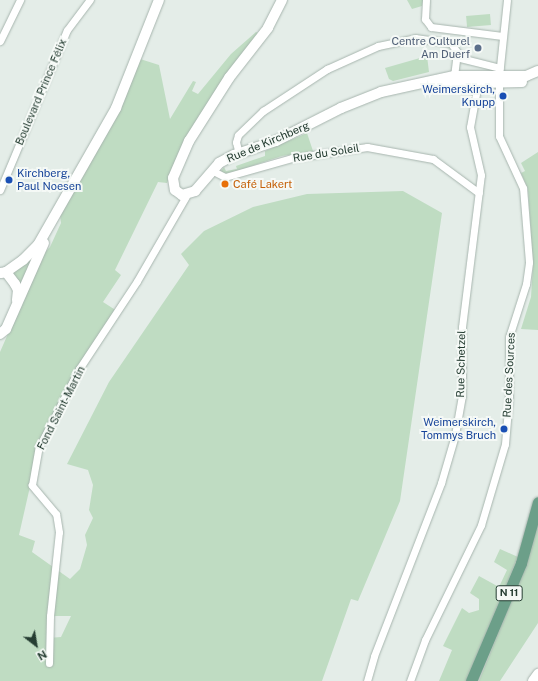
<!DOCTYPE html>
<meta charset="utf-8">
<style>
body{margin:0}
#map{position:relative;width:538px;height:681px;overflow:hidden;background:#e4ede8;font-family:"Public Sans",sans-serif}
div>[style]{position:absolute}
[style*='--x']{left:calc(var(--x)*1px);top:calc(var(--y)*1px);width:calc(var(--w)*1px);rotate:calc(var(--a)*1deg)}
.green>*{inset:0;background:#bfdcc2;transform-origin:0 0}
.roads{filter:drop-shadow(0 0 1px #a7b5ae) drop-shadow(0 0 1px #a7b5ae)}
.street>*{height:7px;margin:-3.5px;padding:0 3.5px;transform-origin:3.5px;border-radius:3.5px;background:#fff}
.secondary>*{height:10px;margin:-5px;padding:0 5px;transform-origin:5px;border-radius:5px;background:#fff}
.primary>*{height:11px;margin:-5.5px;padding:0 5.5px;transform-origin:5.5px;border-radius:5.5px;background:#6c9f89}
.dots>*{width:11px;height:11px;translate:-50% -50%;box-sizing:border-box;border:2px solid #f5f9f6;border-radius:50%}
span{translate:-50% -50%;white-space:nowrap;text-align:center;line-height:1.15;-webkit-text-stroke:4px #f5f9f6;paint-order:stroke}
.shield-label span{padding:1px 3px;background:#f5f9f6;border:1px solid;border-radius:3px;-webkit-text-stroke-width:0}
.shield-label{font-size:10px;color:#253d32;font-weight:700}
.service-label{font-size:11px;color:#4e5e75}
.right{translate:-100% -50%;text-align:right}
.transit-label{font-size:11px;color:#164399}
.left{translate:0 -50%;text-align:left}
.street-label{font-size:11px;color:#253d32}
.food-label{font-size:11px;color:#c56008}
.north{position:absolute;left:16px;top:625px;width:40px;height:40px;-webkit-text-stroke:3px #f5f9f6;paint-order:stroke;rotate:149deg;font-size:11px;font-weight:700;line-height:16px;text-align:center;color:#253d32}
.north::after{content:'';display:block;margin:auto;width:14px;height:18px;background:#253d32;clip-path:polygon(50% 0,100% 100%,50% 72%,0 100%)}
</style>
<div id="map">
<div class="green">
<i style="clip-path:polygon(407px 0,423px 0,422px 6px,412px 9px)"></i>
<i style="left:490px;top:14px;width:11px;height:24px;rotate:85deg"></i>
<i style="clip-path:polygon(evenodd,256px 32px,258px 33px,185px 139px,167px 183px,158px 182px,115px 270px,121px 275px,103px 302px,117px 311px,79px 369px,39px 447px,19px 535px,35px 541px,32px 552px,70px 579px,80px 569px,87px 545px,85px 535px,93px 518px,89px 510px,93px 485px,88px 470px,67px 464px,109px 382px,189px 265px,181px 254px,204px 231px,253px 207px,307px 194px,403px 191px,442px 213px,400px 501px,358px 601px,351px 599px,322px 681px,0 681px,0 352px,43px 254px,50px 247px,61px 223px,60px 215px,137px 58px,159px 65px,170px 119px,193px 81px,196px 82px,192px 91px,198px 94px,231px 54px,256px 32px,50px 616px,71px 616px,61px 637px,48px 638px,50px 616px)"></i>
<i style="clip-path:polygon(427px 56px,429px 72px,393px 81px,389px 79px,385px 68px)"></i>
<i style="clip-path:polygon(307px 133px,313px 151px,282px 156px,225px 175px,221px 171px,224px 167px,226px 171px,237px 169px,236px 166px,265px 156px,265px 151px)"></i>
<i style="clip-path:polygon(538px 152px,538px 330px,521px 329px,531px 297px,533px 266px,528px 189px,521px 173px,525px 171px,521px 163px)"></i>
<i style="clip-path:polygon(34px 253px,21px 287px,11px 271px)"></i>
<i style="clip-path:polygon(538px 523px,538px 623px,500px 681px,479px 681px,522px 574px)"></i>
<i style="clip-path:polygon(500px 549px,518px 557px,466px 681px,439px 681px,452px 650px,443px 646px,462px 608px,469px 613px,479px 610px,479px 599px,470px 593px,479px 576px,499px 587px,507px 570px,494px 562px)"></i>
</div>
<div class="roads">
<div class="street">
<i style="--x:426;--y:0;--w:19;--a:93"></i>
<i style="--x:425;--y:19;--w:10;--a:53"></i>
<i style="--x:431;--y:27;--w:72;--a:7.2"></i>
<i style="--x:0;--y:41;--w:46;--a:-64"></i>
<i style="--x:456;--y:57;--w:45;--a:14"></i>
<i style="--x:499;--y:76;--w:76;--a:-84"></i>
<i style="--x:239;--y:154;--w:12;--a:-104"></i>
<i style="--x:236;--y:142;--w:7;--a:-74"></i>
<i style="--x:238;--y:135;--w:35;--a:-44"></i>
<i style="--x:263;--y:111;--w:77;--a:-33.3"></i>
<i style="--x:327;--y:69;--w:56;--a:-24.3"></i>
<i style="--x:378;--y:46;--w:38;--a:-12"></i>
<i style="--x:415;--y:38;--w:36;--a:8"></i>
<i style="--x:451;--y:43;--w:11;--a:56"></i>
<i style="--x:457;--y:52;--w:24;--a:97"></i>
<i style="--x:213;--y:171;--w:13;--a:27"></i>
<i style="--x:225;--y:177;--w:70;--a:-15.8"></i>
<i style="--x:292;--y:158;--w:76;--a:-8.3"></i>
<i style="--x:367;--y:147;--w:67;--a:10.3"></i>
<i style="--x:433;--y:159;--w:57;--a:36.5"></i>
<i style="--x:0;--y:190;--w:173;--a:-67.3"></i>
<i style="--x:67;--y:30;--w:38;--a:-53"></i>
<i style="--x:49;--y:663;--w:47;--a:-88.8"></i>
<i style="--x:50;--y:616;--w:84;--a:-83.9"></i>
<i style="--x:59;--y:532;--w:18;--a:-99"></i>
<i style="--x:56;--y:514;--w:38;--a:-130"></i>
<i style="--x:32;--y:485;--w:39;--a:-80"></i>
<i style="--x:39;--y:447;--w:88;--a:-62.9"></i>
<i style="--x:79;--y:369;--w:105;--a:-56.6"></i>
<i style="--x:137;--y:281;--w:98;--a:-60"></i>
<i style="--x:367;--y:681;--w:26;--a:-74"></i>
<i style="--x:374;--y:656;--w:186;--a:-68.8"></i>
<i style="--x:441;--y:483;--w:50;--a:-73.7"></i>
<i style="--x:455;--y:435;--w:40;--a:-80"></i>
<i style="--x:462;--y:396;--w:69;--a:-90"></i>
<i style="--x:462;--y:327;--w:153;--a:-82.9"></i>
<i style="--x:481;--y:175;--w:49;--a:-102.9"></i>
<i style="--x:470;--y:127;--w:45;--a:-79.7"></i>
<i style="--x:410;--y:681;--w:44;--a:-69.9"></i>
<i style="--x:425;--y:640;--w:128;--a:-64"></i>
<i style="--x:481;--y:525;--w:84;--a:-73.5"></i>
<i style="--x:505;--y:444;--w:48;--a:-85.2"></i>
<i style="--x:509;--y:396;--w:59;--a:-90"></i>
<i style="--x:509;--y:337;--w:56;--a:-72.2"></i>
<i style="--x:526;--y:284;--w:22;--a:-82"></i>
<i style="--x:529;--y:262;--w:74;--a:-94.6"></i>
<i style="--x:523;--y:188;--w:57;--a:-114.8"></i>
<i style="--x:499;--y:136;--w:53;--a:-90"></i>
</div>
<div class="secondary">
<i style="--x:282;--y:0;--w:31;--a:117"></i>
<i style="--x:268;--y:28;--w:63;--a:128"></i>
<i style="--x:229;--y:78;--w:75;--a:122.4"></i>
<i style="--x:189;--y:141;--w:40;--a:113.4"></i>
<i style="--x:173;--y:178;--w:12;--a:81"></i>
<i style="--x:175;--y:190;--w:9;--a:36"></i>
<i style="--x:182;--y:195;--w:14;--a:-17"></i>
<i style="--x:195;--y:191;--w:37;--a:-49"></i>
<i style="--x:219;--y:163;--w:17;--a:-28"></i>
<i style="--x:234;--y:155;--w:44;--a:-18.4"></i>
<i style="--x:276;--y:141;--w:73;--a:-26.9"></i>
<i style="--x:341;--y:108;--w:43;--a:-21.8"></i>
<i style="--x:381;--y:92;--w:75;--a:-12.4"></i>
<i style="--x:454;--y:76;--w:72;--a:0"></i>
<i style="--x:526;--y:76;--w:13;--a:-23"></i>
<i style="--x:438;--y:84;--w:84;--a:-1.4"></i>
<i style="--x:6;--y:272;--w:21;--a:-35"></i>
<i style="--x:23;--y:260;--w:21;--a:-45"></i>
<i style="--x:38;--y:245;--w:158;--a:-60.3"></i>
<i style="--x:116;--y:108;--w:116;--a:-68.3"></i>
<i style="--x:1;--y:273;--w:5;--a:-11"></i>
<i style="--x:6;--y:272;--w:15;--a:53"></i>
<i style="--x:15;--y:284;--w:7;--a:63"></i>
<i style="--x:18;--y:290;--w:10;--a:96"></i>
<i style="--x:0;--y:334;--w:8;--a:-40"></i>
<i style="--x:6;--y:329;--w:94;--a:-66.2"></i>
<i style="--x:533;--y:681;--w:9;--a:-54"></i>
</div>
<div class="primary">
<i style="--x:471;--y:681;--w:128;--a:-67"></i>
<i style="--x:521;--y:563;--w:63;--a:-74.4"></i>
</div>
</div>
<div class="dots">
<i style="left:478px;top:48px;background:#5c6f8a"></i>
<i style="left:503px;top:96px;background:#1a4fb4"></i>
<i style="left:9px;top:180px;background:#1a4fb4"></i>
<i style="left:225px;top:184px;background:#e8710a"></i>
<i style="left:504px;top:429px;background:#1a4fb4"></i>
</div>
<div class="shield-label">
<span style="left:509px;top:593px">N 11</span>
</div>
<div class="service-label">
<span class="right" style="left:470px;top:48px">Centre Culturel<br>Am Duerf</span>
</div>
<div class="transit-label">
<span class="right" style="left:495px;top:96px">Weimerskirch,<br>Knupp</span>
<span class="left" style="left:17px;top:180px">Kirchberg,<br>Paul Noesen</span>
<span class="right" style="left:496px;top:429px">Weimerskirch,<br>Tommys Bruch</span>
</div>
<div class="street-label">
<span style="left:41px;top:92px;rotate:-67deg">Boulevard Prince Félix</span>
<span style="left:268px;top:142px;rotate:-23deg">Rue de Kirchberg</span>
<span style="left:326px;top:153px;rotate:-9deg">Rue du Soleil</span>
<span style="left:461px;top:364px;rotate:-89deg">Rue Schetzel</span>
<span style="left:509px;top:375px;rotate:-87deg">Rue des Sources</span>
<span style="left:61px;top:408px;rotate:-63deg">Fond Saint-Martin</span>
</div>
<div class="food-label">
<span class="left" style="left:233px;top:184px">Café Lakert</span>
</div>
<div class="north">N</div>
</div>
